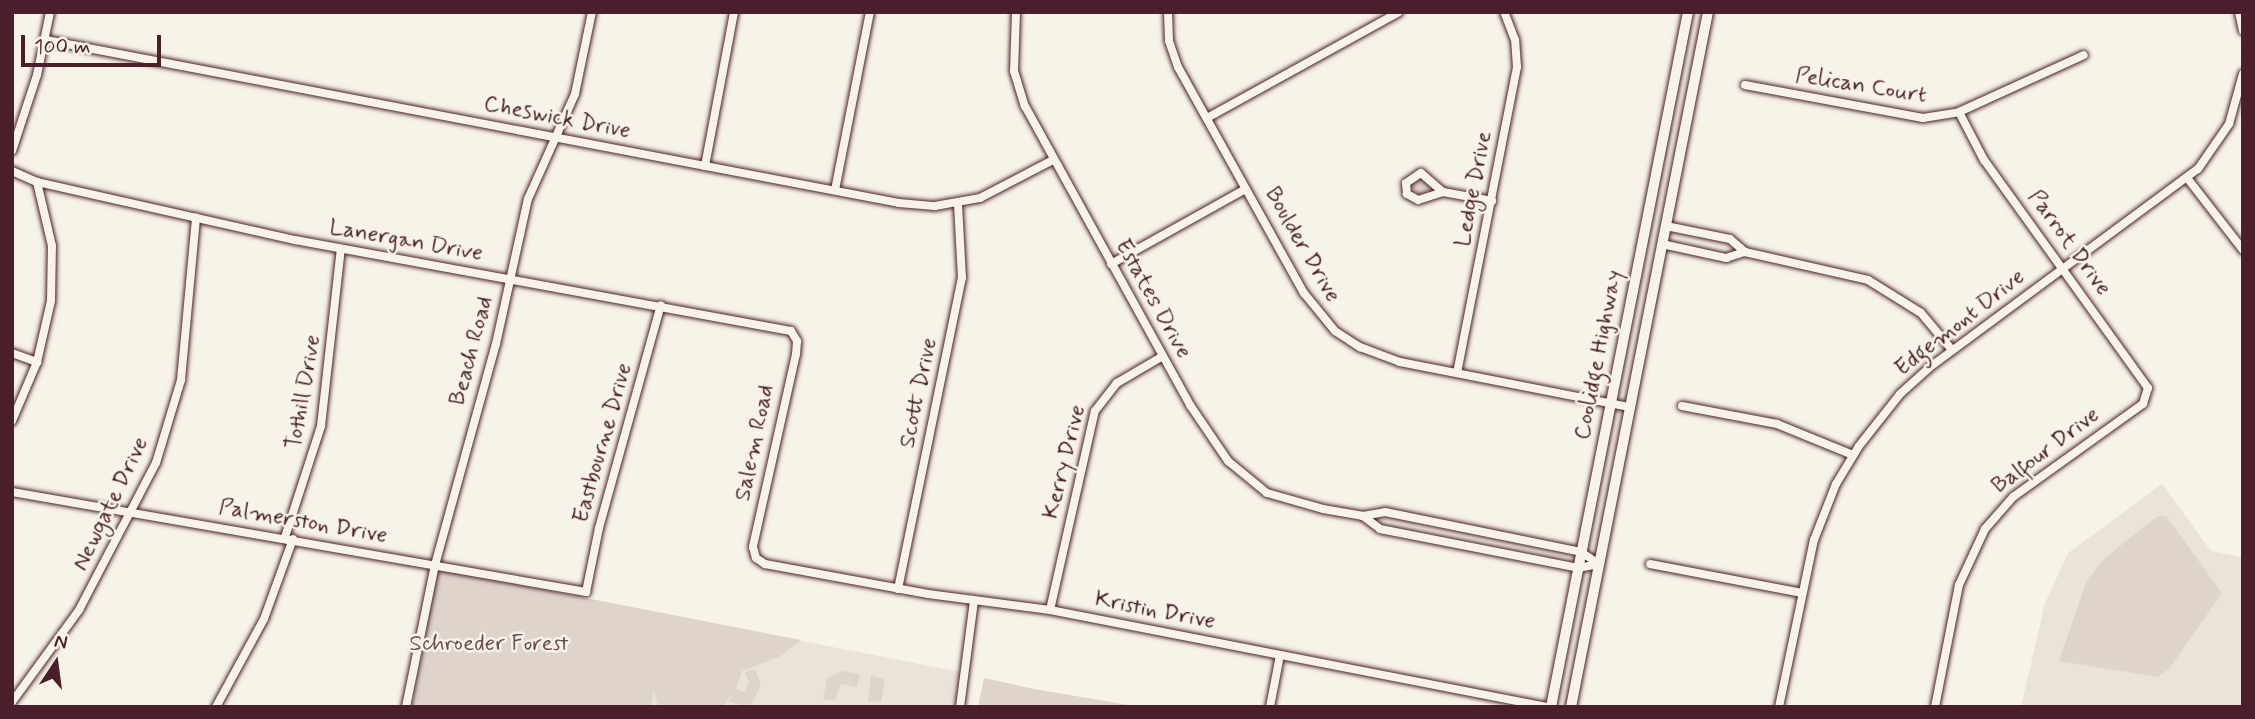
<!DOCTYPE html>
<style>
body{margin:0}
#map{position:relative;width:2255px;height:719px;overflow:hidden;background:#f7f3e8;font-family:Mynerve,sans-serif}
div>[style]{position:absolute}
[style*='--x']{left:calc(var(--x)*1px);top:calc(var(--y)*1px);width:calc(var(--w)*1px);rotate:calc(var(--a)*1deg)}
.built>*{inset:0;background:#eae3da}
.green>*{inset:0;background:#ded4cc}
.roads{filter:drop-shadow(0 0 2px #4a1f2b) drop-shadow(0 0 2px #4a1f2b)}
.street>*{height:8px;margin:-4px;padding:0 4px;transform-origin:4px;border-radius:4px;background:#f7f3e8}
.secondary>*{height:10px;margin:-5px;padding:0 5px;transform-origin:5px;border-radius:5px;background:#f7f3e8}
span{translate:-50% -50%;white-space:nowrap;text-align:center;line-height:1.15;-webkit-text-stroke:5px #f7f3e8;paint-order:stroke}
.street-label{font-size:23px;color:#4a1f2b}
.park-label{font-size:23px;color:#6f4c53}
.frame{position:absolute;inset:0;border:14px solid #4a1f2b;pointer-events:none}
.north{position:absolute;left:21px;top:628px;width:70px;height:70px;-webkit-text-stroke:5px #f7f3e8;paint-order:stroke;rotate:13deg;font-size:19px;font-weight:700;line-height:28px;text-align:center;color:#4a1f2b}
.north::after{content:'';display:block;margin:auto;width:24px;height:32px;background:#4a1f2b;clip-path:polygon(50% 0,100% 100%,50% 72%,0 100%)}
.scale{position:absolute;left:21px;top:35px;width:140px;height:32px;box-sizing:border-box;border:4px solid #4a1f2b;border-top:0;padding-left:9px;font-size:21px;line-height:24px;white-space:nowrap;color:#4a1f2b;-webkit-text-stroke:5px #f7f3e8;paint-order:stroke}
</style>
<div id="map">
<div class="built">
<i style="clip-path:polygon(2162px 484px,2211px 551px,2243px 557px,2243px 707px,2021px 707px,2045px 603px,2068px 553px)"></i>
<i style="clip-path:polygon(669px 615px,966px 673px,959px 707px,651px 707px)"></i>
</div>
<div class="green">
<i style="clip-path:polygon(1420px 177px,1434px 190px,1419px 196px,1410px 185px)"></i>
<i style="clip-path:polygon(2158px 516px,2166px 516px,2222px 593px,2169px 669px,2158px 677px,2059px 661px,2087px 580px,2105px 558px)"></i>
<i style="clip-path:polygon(442px 570px,801px 640px,781px 656px,742px 671px,736px 689px,744px 692px,749px 682px,745px 672px,755px 669px,761px 685px,750px 707px,729px 702px,734px 692px,723px 707px,658px 707px,654px 691px,651px 707px,412px 707px,437px 574px)"></i>
<i style="clip-path:polygon(843px 671px,860px 674px,857px 687px,841px 684px,835px 701px,823px 699px,827px 678px)"></i>
<i style="clip-path:polygon(871px 675px,885px 680px,881px 702px,868px 701px)"></i>
<i style="clip-path:polygon(984px 678px,1034px 689px,1141px 707px,978px 707px)"></i>
</div>
<div class="roads">
<div class="street">
<i style="--x:1016;--y:12;--w:59;--a:91.9"></i>
<i style="--x:1014;--y:71;--w:37;--a:73"></i>
<i style="--x:1025;--y:106;--w:342;--a:61.1"></i>
<i style="--x:1190;--y:405;--w:68;--a:55.8"></i>
<i style="--x:1228;--y:461;--w:50;--a:39.4"></i>
<i style="--x:1267;--y:493;--w:58;--a:15.9"></i>
<i style="--x:1323;--y:509;--w:41;--a:9.9"></i>
<i style="--x:1363;--y:516;--w:22;--a:-10"></i>
<i style="--x:1385;--y:512;--w:200;--a:11.5"></i>
<i style="--x:1581;--y:552;--w:22;--a:34"></i>
<i style="--x:1168;--y:12;--w:29;--a:88"></i>
<i style="--x:1169;--y:41;--w:28;--a:71"></i>
<i style="--x:1178;--y:67;--w:259;--a:60.9"></i>
<i style="--x:1304;--y:293;--w:49;--a:50.8"></i>
<i style="--x:1335;--y:331;--w:30;--a:33"></i>
<i style="--x:1360;--y:347;--w:43;--a:20.6"></i>
<i style="--x:1400;--y:362;--w:234;--a:11.1"></i>
<i style="--x:2239;--y:12;--w:19;--a:78"></i>
<i style="--x:46;--y:40;--w:868;--a:10.82"></i>
<i style="--x:899;--y:203;--w:36;--a:5"></i>
<i style="--x:935;--y:206;--w:46;--a:-10.1"></i>
<i style="--x:980;--y:198;--w:82;--a:-27.5"></i>
<i style="--x:1745;--y:85;--w:181;--a:10.5"></i>
<i style="--x:1923;--y:118;--w:36;--a:-9"></i>
<i style="--x:1959;--y:112;--w:137;--a:-24.5"></i>
<i style="--x:1207;--y:118;--w:219;--a:-28.9"></i>
<i style="--x:12;--y:151;--w:80;--a:-71.8"></i>
<i style="--x:37;--y:75;--w:64;--a:-78.3"></i>
<i style="--x:705;--y:166;--w:157;--a:-79.3"></i>
<i style="--x:12;--y:171;--w:27;--a:24"></i>
<i style="--x:37;--y:182;--w:264;--a:12.7"></i>
<i style="--x:295;--y:240;--w:504;--a:10.4"></i>
<i style="--x:791;--y:331;--w:12;--a:59"></i>
<i style="--x:797;--y:341;--w:13;--a:94"></i>
<i style="--x:796;--y:354;--w:198;--a:102.6"></i>
<i style="--x:753;--y:547;--w:11;--a:75"></i>
<i style="--x:756;--y:558;--w:11;--a:34"></i>
<i style="--x:765;--y:564;--w:166;--a:10.4"></i>
<i style="--x:928;--y:594;--w:123;--a:7.5"></i>
<i style="--x:1050;--y:610;--w:506;--a:11.04"></i>
<i style="--x:2188;--y:179;--w:90;--a:52.2"></i>
<i style="--x:835;--y:190;--w:181;--a:-78.9"></i>
<i style="--x:1443;--y:192;--w:26;--a:162"></i>
<i style="--x:1418;--y:200;--w:13;--a:-151"></i>
<i style="--x:1407;--y:194;--w:11;--a:-95"></i>
<i style="--x:1406;--y:183;--w:18;--a:-34"></i>
<i style="--x:1421;--y:173;--w:29;--a:41"></i>
<i style="--x:1443;--y:192;--w:50;--a:10.4"></i>
<i style="--x:1666;--y:226;--w:65;--a:11.5"></i>
<i style="--x:1730;--y:239;--w:20;--a:41"></i>
<i style="--x:1745;--y:252;--w:126;--a:12.8"></i>
<i style="--x:1868;--y:280;--w:62;--a:31.9"></i>
<i style="--x:1921;--y:313;--w:48;--a:50"></i>
<i style="--x:1662;--y:244;--w:66;--a:12.3"></i>
<i style="--x:1726;--y:258;--w:20;--a:-18"></i>
<i style="--x:1111;--y:264;--w:154;--a:-29.1"></i>
<i style="--x:12;--y:353;--w:27;--a:20"></i>
<i style="--x:1457;--y:373;--w:312;--a:-78.9"></i>
<i style="--x:1517;--y:67;--w:27;--a:-94"></i>
<i style="--x:1515;--y:40;--w:30;--a:-111"></i>
<i style="--x:1682;--y:406;--w:97;--a:10.7"></i>
<i style="--x:1777;--y:424;--w:82;--a:22.2"></i>
<i style="--x:12;--y:421;--w:64;--a:-67"></i>
<i style="--x:37;--y:362;--w:63;--a:-77.1"></i>
<i style="--x:51;--y:301;--w:55;--a:-89"></i>
<i style="--x:52;--y:246;--w:66;--a:-103.2"></i>
<i style="--x:12;--y:492;--w:583;--a:9.88"></i>
<i style="--x:586;--y:592;--w:65;--a:-78.5"></i>
<i style="--x:599;--y:528;--w:231;--a:-74.5"></i>
<i style="--x:1363;--y:516;--w:21;--a:37"></i>
<i style="--x:1380;--y:529;--w:202;--a:11.1"></i>
<i style="--x:1578;--y:568;--w:21;--a:-11"></i>
<i style="--x:285;--y:537;--w:117;--a:-72"></i>
<i style="--x:321;--y:426;--w:178;--a:-83.6"></i>
<i style="--x:1650;--y:564;--w:155;--a:10.8"></i>
<i style="--x:898;--y:589;--w:318;--a:-78.4"></i>
<i style="--x:962;--y:278;--w:75;--a:-93.1"></i>
<i style="--x:1050;--y:610;--w:204;--a:-77.3"></i>
<i style="--x:1095;--y:411;--w:36;--a:-52"></i>
<i style="--x:1117;--y:383;--w:53;--a:-30.4"></i>
<i style="--x:12;--y:702;--w:114;--a:-53.9"></i>
<i style="--x:79;--y:610;--w:166;--a:-62.4"></i>
<i style="--x:156;--y:463;--w:87;--a:-73.2"></i>
<i style="--x:181;--y:380;--w:163;--a:-84.7"></i>
<i style="--x:216;--y:707;--w:100;--a:-61.4"></i>
<i style="--x:264;--y:619;--w:85;--a:-70.1"></i>
<i style="--x:406;--y:707;--w:145;--a:-78.5"></i>
<i style="--x:435;--y:565;--w:229;--a:-74.6"></i>
<i style="--x:496;--y:344;--w:148;--a:-77.6"></i>
<i style="--x:528;--y:199;--w:115;--a:-65.9"></i>
<i style="--x:575;--y:94;--w:84;--a:-78.3"></i>
<i style="--x:960;--y:707;--w:108;--a:-82.5"></i>
<i style="--x:1270;--y:707;--w:53;--a:-79.1"></i>
<i style="--x:1779;--y:707;--w:171;--a:-78.2"></i>
<i style="--x:1814;--y:540;--w:60;--a:-68.6"></i>
<i style="--x:1836;--y:484;--w:44;--a:-58.8"></i>
<i style="--x:1859;--y:446;--w:66;--a:-51.7"></i>
<i style="--x:1900;--y:394;--w:40;--a:-42"></i>
<i style="--x:1930;--y:367;--w:333;--a:-36.5"></i>
<i style="--x:2198;--y:169;--w:55;--a:-55.4"></i>
<i style="--x:2229;--y:124;--w:52;--a:-74.4"></i>
<i style="--x:1935;--y:707;--w:124;--a:-78.9"></i>
<i style="--x:1959;--y:585;--w:62;--a:-65.1"></i>
<i style="--x:1985;--y:529;--w:43;--a:-48.8"></i>
<i style="--x:2013;--y:497;--w:160;--a:-35.6"></i>
<i style="--x:2143;--y:404;--w:17;--a:-73"></i>
<i style="--x:2148;--y:388;--w:281;--a:-125.7"></i>
<i style="--x:1984;--y:160;--w:54;--a:-117.5"></i>
</div>
<div class="secondary">
<i style="--x:1551;--y:707;--w:708;--a:-78.85"></i>
<i style="--x:1571;--y:707;--w:708;--a:-78.85"></i>
</div>
</div>
<div class="street-label">
<span style="left:1861px;top:86px;rotate:9deg">Pelican Court</span>
<span style="left:557px;top:118px;rotate:11deg">Cheswick Drive</span>
<span style="left:1474px;top:189px;rotate:-79deg">Ledge Drive</span>
<span style="left:406px;top:241px;rotate:10deg">Lanergan Drive</span>
<span style="left:2069px;top:243px;rotate:54deg">Parrot Drive</span>
<span style="left:1302px;top:245px;rotate:60deg">Boulder Drive</span>
<span style="left:1153px;top:299px;rotate:61deg">Estates Drive</span>
<span style="left:1960px;top:323px;rotate:-38deg">Edgemont Drive</span>
<span style="left:472px;top:351px;rotate:-75deg">Beach Road</span>
<span style="left:1599px;top:355px;rotate:-79deg">Coolidge Highway</span>
<span style="left:304px;top:392px;rotate:-80deg">Tothill Drive</span>
<span style="left:919px;top:393px;rotate:-78deg">Scott Drive</span>
<span style="left:603px;top:443px;rotate:-74deg">Eastbourne Drive</span>
<span style="left:755px;top:443px;rotate:-78deg">Salem Road</span>
<span style="left:2046px;top:451px;rotate:-37deg">Balfour Drive</span>
<span style="left:1065px;top:462px;rotate:-76deg">Kerry Drive</span>
<span style="left:111px;top:504px;rotate:-64deg">Newgate Drive</span>
<span style="left:303px;top:522px;rotate:10deg">Palmerston Drive</span>
<span style="left:1155px;top:611px;rotate:11deg">Kristin Drive</span>
</div>
<div class="park-label">
<span style="left:489px;top:644px">Schroeder Forest</span>
</div>
<div class="frame"></div>
<div class="north">N</div>
<div class="scale">100 m</div>
</div>
